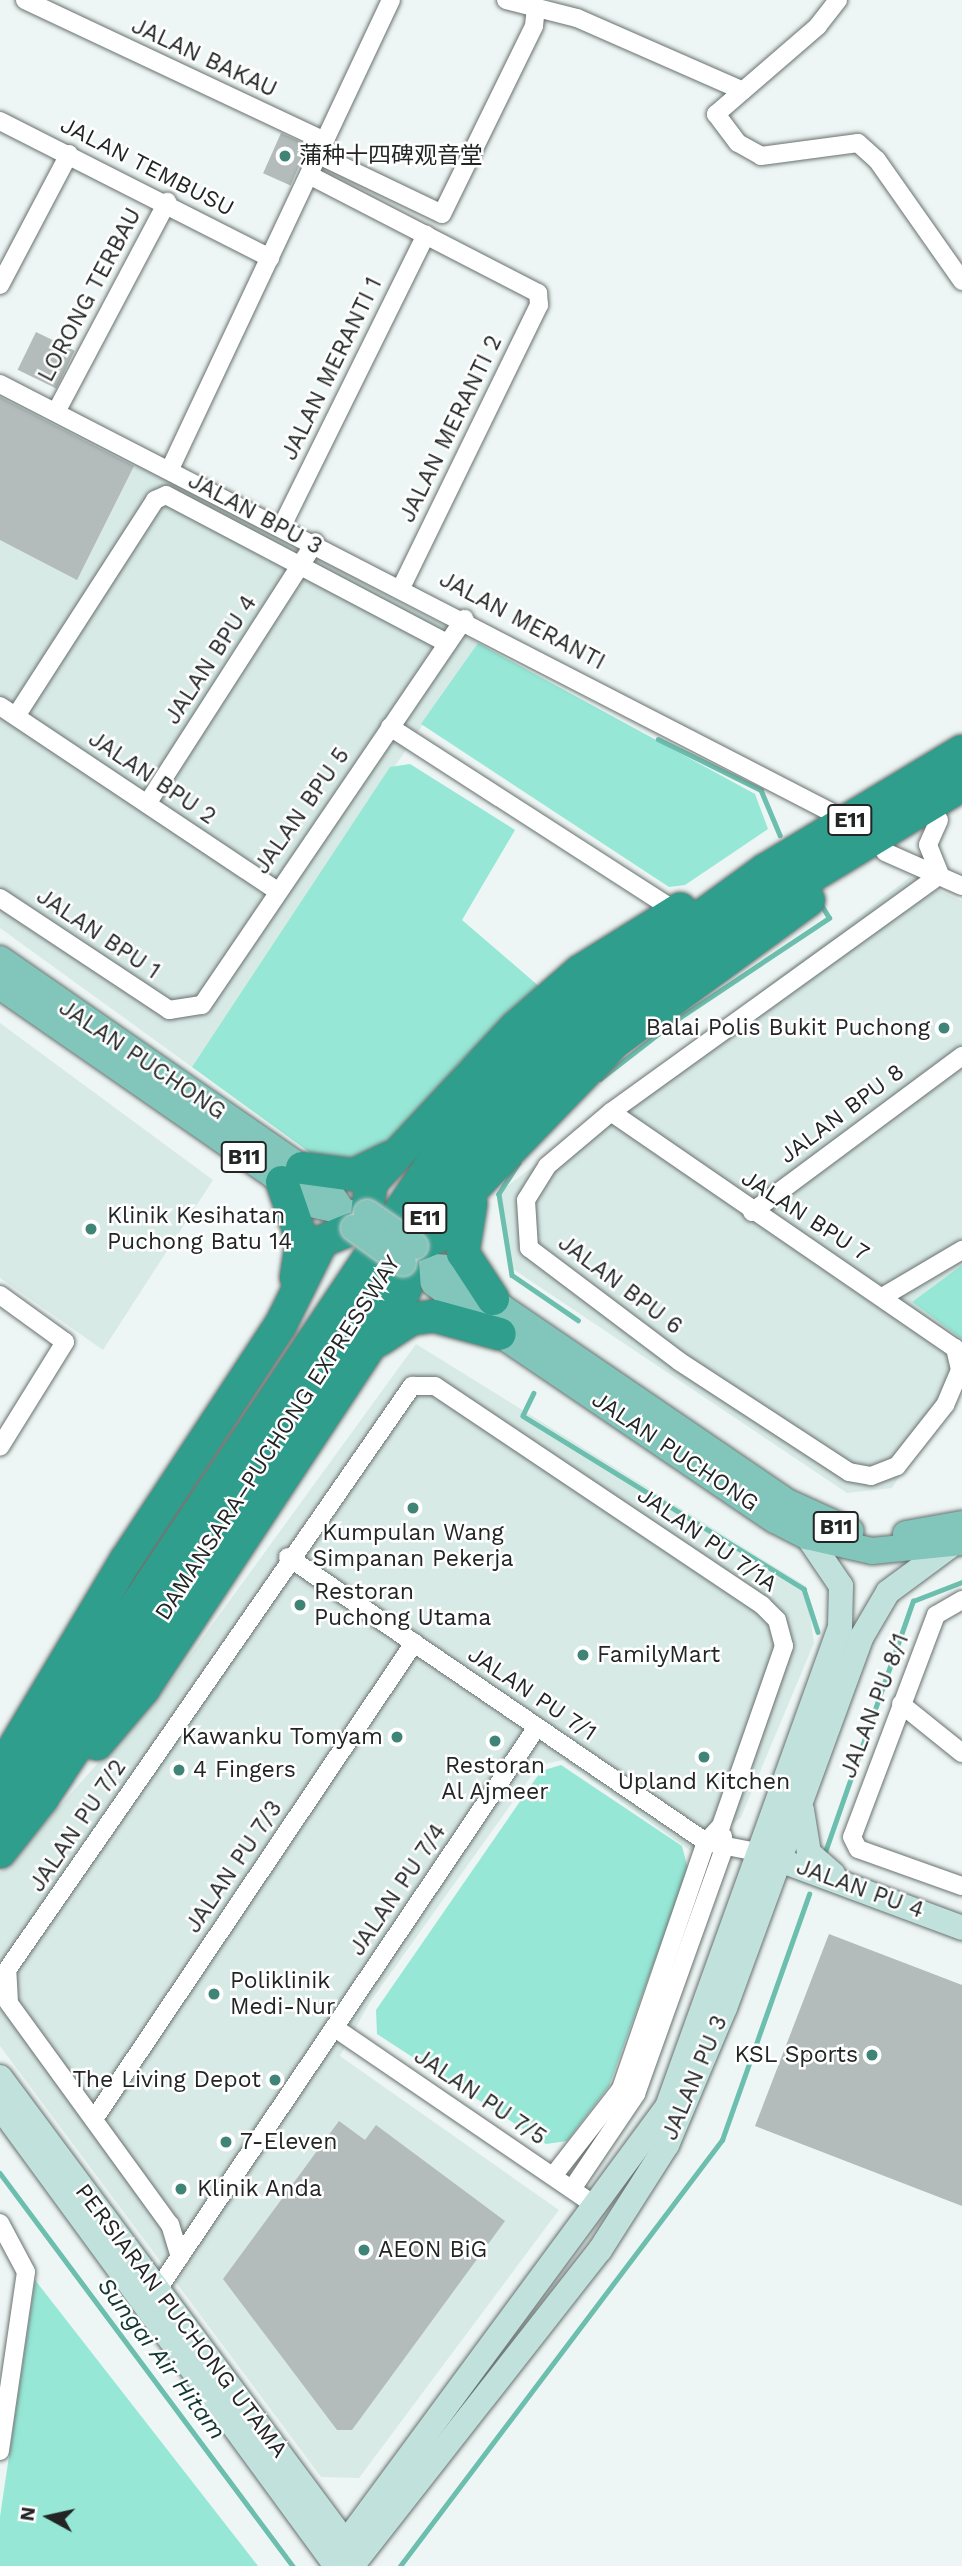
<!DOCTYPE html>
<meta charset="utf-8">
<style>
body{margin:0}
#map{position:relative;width:962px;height:2566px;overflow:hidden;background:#edf6f4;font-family:"Work Sans","Noto Sans SC",sans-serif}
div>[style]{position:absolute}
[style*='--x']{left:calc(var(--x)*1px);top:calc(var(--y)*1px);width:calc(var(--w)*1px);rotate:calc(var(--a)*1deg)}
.built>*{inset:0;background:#d8eae6}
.green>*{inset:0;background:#96e7d6}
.stream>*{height:4.5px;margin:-2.25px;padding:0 2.25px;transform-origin:2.25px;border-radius:2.25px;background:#6cbeae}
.building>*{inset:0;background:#b3bcba;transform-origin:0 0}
.roads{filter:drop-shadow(0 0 2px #69716f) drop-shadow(0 0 2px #69716f)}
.street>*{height:18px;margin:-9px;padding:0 9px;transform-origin:9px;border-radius:9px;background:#fff}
.secondary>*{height:24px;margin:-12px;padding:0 12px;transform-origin:12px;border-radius:12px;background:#c1e2dc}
.primary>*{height:26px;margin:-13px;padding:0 13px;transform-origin:13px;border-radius:13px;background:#82c5ba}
.highway>*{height:32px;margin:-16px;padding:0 16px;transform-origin:16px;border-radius:16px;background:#2f9e8c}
.bridges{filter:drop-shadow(0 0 2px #d3d3d3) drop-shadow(0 0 2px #d3d3d3)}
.primary-bridge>*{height:26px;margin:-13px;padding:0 13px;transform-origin:13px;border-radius:13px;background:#82c5ba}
.dots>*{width:19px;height:19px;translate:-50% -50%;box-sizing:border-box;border:4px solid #fff;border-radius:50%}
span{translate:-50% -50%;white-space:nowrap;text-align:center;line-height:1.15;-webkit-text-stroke:5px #fff;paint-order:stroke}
.shield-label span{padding:2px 5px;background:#fff;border:2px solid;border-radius:5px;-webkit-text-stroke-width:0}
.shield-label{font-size:21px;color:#222524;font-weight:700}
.street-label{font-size:23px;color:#222524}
.poi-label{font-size:23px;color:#222524}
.left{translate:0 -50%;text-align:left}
.right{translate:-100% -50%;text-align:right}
.water-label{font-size:24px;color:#113831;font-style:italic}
.north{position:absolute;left:14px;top:2482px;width:70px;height:70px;-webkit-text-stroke:5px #fff;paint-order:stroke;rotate:278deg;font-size:19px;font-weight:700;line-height:28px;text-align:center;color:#222524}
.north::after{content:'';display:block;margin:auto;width:24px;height:32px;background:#222524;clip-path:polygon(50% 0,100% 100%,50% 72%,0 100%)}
</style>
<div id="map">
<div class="built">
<i style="clip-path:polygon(0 391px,478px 643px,192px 1067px,0 928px)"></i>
<i style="clip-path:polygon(910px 877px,962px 901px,962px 1265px,912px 1302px,962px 1339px,962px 1380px,892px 1488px,847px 1493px,510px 1267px,501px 1191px)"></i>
<i style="clip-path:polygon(0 1023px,213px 1180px,103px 1350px,0 1278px)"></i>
<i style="clip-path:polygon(416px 1344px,806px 1586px,814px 1643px,741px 1817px,695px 1854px,563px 1760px,539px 1765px,370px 2002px,340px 2056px,559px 2210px,359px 2478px,321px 2477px,0 2046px,0 1873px,172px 1680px)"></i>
</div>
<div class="green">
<i style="clip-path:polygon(478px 643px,755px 794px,768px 829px,685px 885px,669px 887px,421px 724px)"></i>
<i style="clip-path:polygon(410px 764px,515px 830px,462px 920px,541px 988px,459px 1063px,396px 1140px,370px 1159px,327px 1165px,192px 1067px,390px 767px)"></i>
<i style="clip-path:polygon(962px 1265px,962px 1339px,912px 1302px)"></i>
<i style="clip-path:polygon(561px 1765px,682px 1846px,688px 1869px,609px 2086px,567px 2141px,546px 2144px,377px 2034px,376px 2010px,541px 1771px)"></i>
<i style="clip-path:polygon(35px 2280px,258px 2566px,0 2566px,0 2517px)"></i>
</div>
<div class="stream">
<i style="--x:658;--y:739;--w:115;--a:26.3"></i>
<i style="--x:761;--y:790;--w:49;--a:67.1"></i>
<i style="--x:600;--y:1079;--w:96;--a:-37.8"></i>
<i style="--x:676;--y:1020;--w:184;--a:-33.7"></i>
<i style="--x:829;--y:918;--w:13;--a:-122"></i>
<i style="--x:519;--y:1163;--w:37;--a:123"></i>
<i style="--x:499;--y:1194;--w:82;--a:80.9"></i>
<i style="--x:512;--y:1275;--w:80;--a:34.3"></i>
<i style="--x:534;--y:1393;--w:25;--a:116"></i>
<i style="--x:523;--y:1416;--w:330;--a:31.6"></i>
<i style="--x:804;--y:1589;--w:45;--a:72"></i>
<i style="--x:825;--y:1852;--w:266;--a:-70.7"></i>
<i style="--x:913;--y:1601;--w:53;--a:-21.2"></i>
<i style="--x:0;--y:2173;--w:490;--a:53.3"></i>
<i style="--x:400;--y:2566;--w:534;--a:-52.92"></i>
<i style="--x:722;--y:2140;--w:261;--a:-70.5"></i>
</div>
<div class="building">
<i style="left:281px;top:133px;width:30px;height:44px;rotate:24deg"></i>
<i style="left:36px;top:332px;width:43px;height:42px;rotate:26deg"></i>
<i style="clip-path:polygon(0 397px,134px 466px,77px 580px,0 540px)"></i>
<i style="clip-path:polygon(829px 1934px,962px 1985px,962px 2206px,755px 2126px)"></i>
<i style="clip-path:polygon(339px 2121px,365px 2140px,376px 2125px,505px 2221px,352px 2430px,337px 2430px,223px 2279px)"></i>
</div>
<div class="roads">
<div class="street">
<i style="--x:25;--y:0;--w:331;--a:25.2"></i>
<i style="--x:506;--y:0;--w:73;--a:14.2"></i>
<i style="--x:577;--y:18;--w:181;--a:23.7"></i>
<i style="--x:838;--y:0;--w:33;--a:128"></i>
<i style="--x:818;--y:26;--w:135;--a:139.2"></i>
<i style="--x:716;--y:114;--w:36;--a:53"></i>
<i style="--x:738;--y:143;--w:26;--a:29"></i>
<i style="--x:761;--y:156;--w:98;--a:-7.6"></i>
<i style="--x:858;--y:143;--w:25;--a:42"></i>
<i style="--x:877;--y:160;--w:148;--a:54.9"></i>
<i style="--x:0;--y:121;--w:303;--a:26.9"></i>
<i style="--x:319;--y:155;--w:136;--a:25.6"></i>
<i style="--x:442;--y:214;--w:209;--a:-63.9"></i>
<i style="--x:534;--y:26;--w:19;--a:-84"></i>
<i style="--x:309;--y:175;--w:258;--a:27.3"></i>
<i style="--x:538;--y:293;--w:12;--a:85"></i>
<i style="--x:539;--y:305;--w:313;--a:116"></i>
<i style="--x:0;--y:285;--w:148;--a:-62.2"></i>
<i style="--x:0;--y:384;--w:954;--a:27.26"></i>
<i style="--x:56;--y:412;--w:238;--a:-62.1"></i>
<i style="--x:170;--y:469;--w:518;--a:-64.77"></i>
<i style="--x:282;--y:526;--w:325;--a:-63.7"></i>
<i style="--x:0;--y:706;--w:333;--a:33.7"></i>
<i style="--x:16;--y:716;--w:257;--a:-57.2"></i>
<i style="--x:155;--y:500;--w:12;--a:-24"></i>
<i style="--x:166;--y:495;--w:318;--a:27.8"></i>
<i style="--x:390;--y:727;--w:340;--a:32.8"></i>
<i style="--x:147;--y:804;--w:311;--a:-57.3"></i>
<i style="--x:939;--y:820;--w:27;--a:114"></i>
<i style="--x:928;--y:845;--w:32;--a:68"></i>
<i style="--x:885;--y:852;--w:84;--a:23.8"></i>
<i style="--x:0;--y:898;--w:203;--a:33.5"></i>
<i style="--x:169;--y:1010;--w:33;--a:-9"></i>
<i style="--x:202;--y:1005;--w:467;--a:-55.8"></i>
<i style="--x:611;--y:1112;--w:417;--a:34.5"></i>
<i style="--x:955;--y:1348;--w:23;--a:77"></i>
<i style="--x:960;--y:1370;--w:38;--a:113"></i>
<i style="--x:945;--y:1405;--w:78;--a:128.2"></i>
<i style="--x:897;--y:1466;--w:28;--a:159"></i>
<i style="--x:871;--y:1476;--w:22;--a:-170"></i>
<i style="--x:849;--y:1472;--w:203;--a:-146.9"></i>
<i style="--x:679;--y:1361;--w:188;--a:-143"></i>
<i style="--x:529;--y:1248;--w:48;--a:-93.6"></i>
<i style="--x:526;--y:1200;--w:40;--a:-58"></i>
<i style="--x:547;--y:1166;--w:84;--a:-40.2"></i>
<i style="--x:611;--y:1112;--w:405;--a:-35.8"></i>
<i style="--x:752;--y:1212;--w:262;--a:-36.6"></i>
<i style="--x:0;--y:1295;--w:80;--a:35.9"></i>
<i style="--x:65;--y:1342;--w:123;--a:121.8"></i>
<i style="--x:884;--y:1296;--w:91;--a:-30.5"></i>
<i style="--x:288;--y:1557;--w:506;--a:34.29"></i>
<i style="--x:706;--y:1842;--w:52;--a:11.1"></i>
<i style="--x:962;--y:1600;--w:30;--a:150"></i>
<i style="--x:936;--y:1615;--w:237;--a:110.7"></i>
<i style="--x:852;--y:1837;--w:13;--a:63"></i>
<i style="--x:858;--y:1849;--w:110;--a:19.6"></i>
<i style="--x:901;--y:1704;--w:78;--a:38.8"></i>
<i style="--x:335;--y:2028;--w:317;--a:34.3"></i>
<i style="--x:94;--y:2119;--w:574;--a:-56.09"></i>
<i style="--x:572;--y:2189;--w:115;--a:-56"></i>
<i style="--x:636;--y:2094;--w:261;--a:-70.3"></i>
<i style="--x:724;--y:1848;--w:12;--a:-95"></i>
<i style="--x:0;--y:2223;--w:55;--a:62"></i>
<i style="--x:26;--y:2272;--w:181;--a:98.3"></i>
<i style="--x:180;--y:2257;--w:34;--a:-107"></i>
<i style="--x:170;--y:2225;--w:274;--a:-126"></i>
<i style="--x:9;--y:2003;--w:33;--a:-93"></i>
<i style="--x:7;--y:1970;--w:711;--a:-55.26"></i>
<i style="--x:412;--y:1386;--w:23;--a:0"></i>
<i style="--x:435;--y:1386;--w:394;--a:33.8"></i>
<i style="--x:762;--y:1605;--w:21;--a:45"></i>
<i style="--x:777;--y:1620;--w:27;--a:75"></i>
<i style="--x:784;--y:1646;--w:191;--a:109.3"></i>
<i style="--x:721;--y:1826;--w:22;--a:133"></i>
<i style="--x:706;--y:1842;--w:261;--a:109"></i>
<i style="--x:621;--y:2089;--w:110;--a:128"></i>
<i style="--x:158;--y:2289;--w:678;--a:-56.01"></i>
</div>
<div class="secondary">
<i style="--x:802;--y:1810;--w:44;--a:80.8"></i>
<i style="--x:809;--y:1853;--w:32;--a:41"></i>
<i style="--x:766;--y:1855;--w:209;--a:20.4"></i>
<i style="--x:0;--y:2077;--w:594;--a:53.42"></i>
<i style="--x:0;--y:2107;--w:569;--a:53.79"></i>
<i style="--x:332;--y:2561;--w:564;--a:-53.58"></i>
<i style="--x:667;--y:2107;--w:510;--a:-70.18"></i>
<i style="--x:840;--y:1627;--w:41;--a:-88.6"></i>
<i style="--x:841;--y:1586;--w:60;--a:-124.2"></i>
<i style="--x:352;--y:2566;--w:402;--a:-51.9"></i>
<i style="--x:600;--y:2250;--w:125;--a:-57.5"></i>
<i style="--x:667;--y:2145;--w:149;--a:-67.1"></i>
<i style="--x:725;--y:2008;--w:394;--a:-69.8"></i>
<i style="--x:861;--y:1638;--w:53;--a:-59.6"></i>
<i style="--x:888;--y:1592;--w:76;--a:-36.4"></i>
</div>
<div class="primary">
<i style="--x:0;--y:959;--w:367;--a:34.7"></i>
<i style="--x:302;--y:1168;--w:35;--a:40"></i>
<i style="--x:329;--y:1191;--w:45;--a:56"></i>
<i style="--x:0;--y:986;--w:384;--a:34.7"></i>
<i style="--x:316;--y:1205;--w:36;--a:13"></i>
<i style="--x:415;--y:1246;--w:42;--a:62.8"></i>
<i style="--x:434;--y:1283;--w:83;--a:37.7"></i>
<i style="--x:500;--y:1334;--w:332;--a:34.1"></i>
<i style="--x:775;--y:1520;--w:36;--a:27"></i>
<i style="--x:807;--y:1536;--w:67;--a:13"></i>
<i style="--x:872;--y:1551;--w:90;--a:-5.7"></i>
<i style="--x:412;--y:1265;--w:32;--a:5"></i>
<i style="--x:444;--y:1268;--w:413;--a:34.3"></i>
<i style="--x:785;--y:1501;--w:72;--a:24.4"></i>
<i style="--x:906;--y:1534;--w:57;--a:-10.1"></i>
</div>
<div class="highway">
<i style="--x:302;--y:1168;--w:52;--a:7.7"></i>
<i style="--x:354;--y:1175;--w:39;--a:-26"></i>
<i style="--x:282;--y:1182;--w:61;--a:71"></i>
<i style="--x:302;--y:1240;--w:38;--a:99"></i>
<i style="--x:471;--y:1204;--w:50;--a:99.3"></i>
<i style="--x:463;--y:1253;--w:55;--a:56.9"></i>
<i style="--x:367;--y:1213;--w:30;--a:-82"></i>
<i style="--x:371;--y:1183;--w:213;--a:-47.1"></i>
<i style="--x:516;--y:1027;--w:85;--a:-41.2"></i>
<i style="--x:580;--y:971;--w:118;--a:-31.8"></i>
<i style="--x:415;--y:1246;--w:31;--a:-22"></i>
<i style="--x:444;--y:1234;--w:45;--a:-59.5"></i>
<i style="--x:467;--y:1195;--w:213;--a:-46"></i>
<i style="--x:615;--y:1042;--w:240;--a:-36.2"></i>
<i style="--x:379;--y:1340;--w:38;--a:-33"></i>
<i style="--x:411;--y:1319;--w:23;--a:-7"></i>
<i style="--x:434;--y:1316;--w:68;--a:15.3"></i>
<i style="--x:97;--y:1744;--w:71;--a:-49.6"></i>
<i style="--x:143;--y:1690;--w:461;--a:-56.6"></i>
<i style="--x:397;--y:1305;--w:17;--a:-62"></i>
<i style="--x:405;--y:1290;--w:27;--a:-94"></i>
<i style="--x:0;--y:1771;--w:246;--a:-59.2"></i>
<i style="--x:126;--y:1560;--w:280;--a:-56.7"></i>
<i style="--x:280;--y:1326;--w:95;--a:-63.7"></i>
<i style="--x:322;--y:1241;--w:35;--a:-22"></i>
<i style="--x:0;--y:1809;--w:811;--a:-56.21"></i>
<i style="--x:451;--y:1135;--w:112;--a:-47.2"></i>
<i style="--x:527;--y:1053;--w:120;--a:-39.9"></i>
<i style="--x:619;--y:976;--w:180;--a:-36"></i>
<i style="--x:765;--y:870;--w:230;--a:-31.1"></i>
<i style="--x:0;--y:1852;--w:68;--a:-51.6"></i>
<i style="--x:42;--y:1799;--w:619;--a:-56.88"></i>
<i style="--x:380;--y:1281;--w:143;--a:-54.6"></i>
<i style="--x:463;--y:1164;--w:103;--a:-48.1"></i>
<i style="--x:532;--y:1087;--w:128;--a:-41.2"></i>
<i style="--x:628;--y:1003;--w:162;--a:-35.9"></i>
<i style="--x:759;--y:908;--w:237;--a:-31.2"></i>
</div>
</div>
<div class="bridges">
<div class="primary-bridge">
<i style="--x:367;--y:1213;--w:58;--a:34.5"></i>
<i style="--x:354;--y:1228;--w:60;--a:35.5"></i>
</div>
</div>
<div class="dots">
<i style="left:285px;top:156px;background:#408477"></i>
<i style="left:944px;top:1028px;background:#408477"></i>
<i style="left:91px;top:1229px;background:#408477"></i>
<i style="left:413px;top:1508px;background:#408477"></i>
<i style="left:300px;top:1605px;background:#408477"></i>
<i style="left:583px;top:1655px;background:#408477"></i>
<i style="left:397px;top:1737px;background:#408477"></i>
<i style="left:495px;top:1741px;background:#408477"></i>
<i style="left:704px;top:1757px;background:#408477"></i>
<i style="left:179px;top:1770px;background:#408477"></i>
<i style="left:214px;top:1994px;background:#408477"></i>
<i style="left:872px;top:2055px;background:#408477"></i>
<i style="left:275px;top:2080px;background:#408477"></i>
<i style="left:226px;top:2142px;background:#408477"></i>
<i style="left:181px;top:2189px;background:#408477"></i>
<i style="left:364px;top:2250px;background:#408477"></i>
</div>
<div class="shield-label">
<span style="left:850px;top:820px">E11</span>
<span style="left:244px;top:1157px">B11</span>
<span style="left:425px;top:1218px">E11</span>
<span style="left:836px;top:1527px">B11</span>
</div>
<div class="street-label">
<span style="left:204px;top:58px;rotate:25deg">JALAN BAKAU</span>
<span style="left:147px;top:167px;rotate:27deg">JALAN TEMBUSU</span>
<span style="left:90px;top:295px;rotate:-62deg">LORONG TERBAU</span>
<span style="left:332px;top:369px;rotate:-64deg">JALAN MERANTI 1</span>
<span style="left:451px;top:429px;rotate:-64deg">JALAN MERANTI 2</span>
<span style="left:255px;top:514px;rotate:28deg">JALAN BPU 3</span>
<span style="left:522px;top:621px;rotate:28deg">JALAN MERANTI</span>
<span style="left:211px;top:660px;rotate:-57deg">JALAN BPU 4</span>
<span style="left:152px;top:778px;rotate:34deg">JALAN BPU 2</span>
<span style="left:302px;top:811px;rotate:-55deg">JALAN BPU 5</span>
<span style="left:98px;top:934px;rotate:34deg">JALAN BPU 1</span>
<span style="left:142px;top:1060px;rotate:34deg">JALAN PUCHONG</span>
<span style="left:842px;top:1114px;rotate:-37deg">JALAN BPU 8</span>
<span style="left:805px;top:1216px;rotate:33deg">JALAN BPU 7</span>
<span style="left:620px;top:1285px;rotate:37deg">JALAN BPU 6</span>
<span style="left:278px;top:1438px;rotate:-57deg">DAMANSARA–PUCHONG EXPRESSWAY</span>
<span style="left:675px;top:1452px;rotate:34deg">JALAN PUCHONG</span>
<span style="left:707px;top:1540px;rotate:35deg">JALAN PU 7/1A</span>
<span style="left:532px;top:1694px;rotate:34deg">JALAN PU 7/1</span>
<span style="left:875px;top:1706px;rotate:-69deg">JALAN PU 8/1</span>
<span style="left:78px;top:1826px;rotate:-56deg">JALAN PU 7/2</span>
<span style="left:234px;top:1867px;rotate:-56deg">JALAN PU 7/3</span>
<span style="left:860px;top:1889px;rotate:20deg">JALAN PU 4</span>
<span style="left:398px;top:1890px;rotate:-56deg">JALAN PU 7/4</span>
<span style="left:695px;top:2078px;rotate:-67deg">JALAN PU 3</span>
<span style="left:480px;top:2097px;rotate:34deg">JALAN PU 7/5</span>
<span style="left:181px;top:2321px;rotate:53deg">PERSIARAN PUCHONG UTAMA</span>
</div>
<div class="poi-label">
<span class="left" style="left:299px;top:156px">蒲种十四碑观音堂</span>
<span class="right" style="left:930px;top:1028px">Balai Polis Bukit Puchong</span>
<span class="left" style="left:107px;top:1229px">Klinik Kesihatan<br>Puchong Batu 14</span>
<span style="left:413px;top:1546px">Kumpulan Wang<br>Simpanan Pekerja</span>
<span class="left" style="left:314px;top:1605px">Restoran<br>Puchong Utama</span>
<span class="left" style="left:597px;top:1655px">FamilyMart</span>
<span class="right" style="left:383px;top:1737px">Kawanku Tomyam</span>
<span style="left:495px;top:1779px">Restoran<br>Al Ajmeer</span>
<span class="left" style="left:193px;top:1770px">4 Fingers</span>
<span style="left:704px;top:1782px">Upland Kitchen</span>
<span class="left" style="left:230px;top:1994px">Poliklinik<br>Medi-Nur</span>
<span class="right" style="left:858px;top:2055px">KSL Sports</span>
<span class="right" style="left:261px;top:2080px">The Living Depot</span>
<span class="left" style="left:240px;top:2142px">7-Eleven</span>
<span class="left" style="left:197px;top:2189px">Klinik Anda</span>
<span class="left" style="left:378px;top:2250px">AEON BiG</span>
</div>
<div class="water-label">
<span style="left:161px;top:2359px;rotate:53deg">Sungai Air Hitam</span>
</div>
<div class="north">N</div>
</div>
